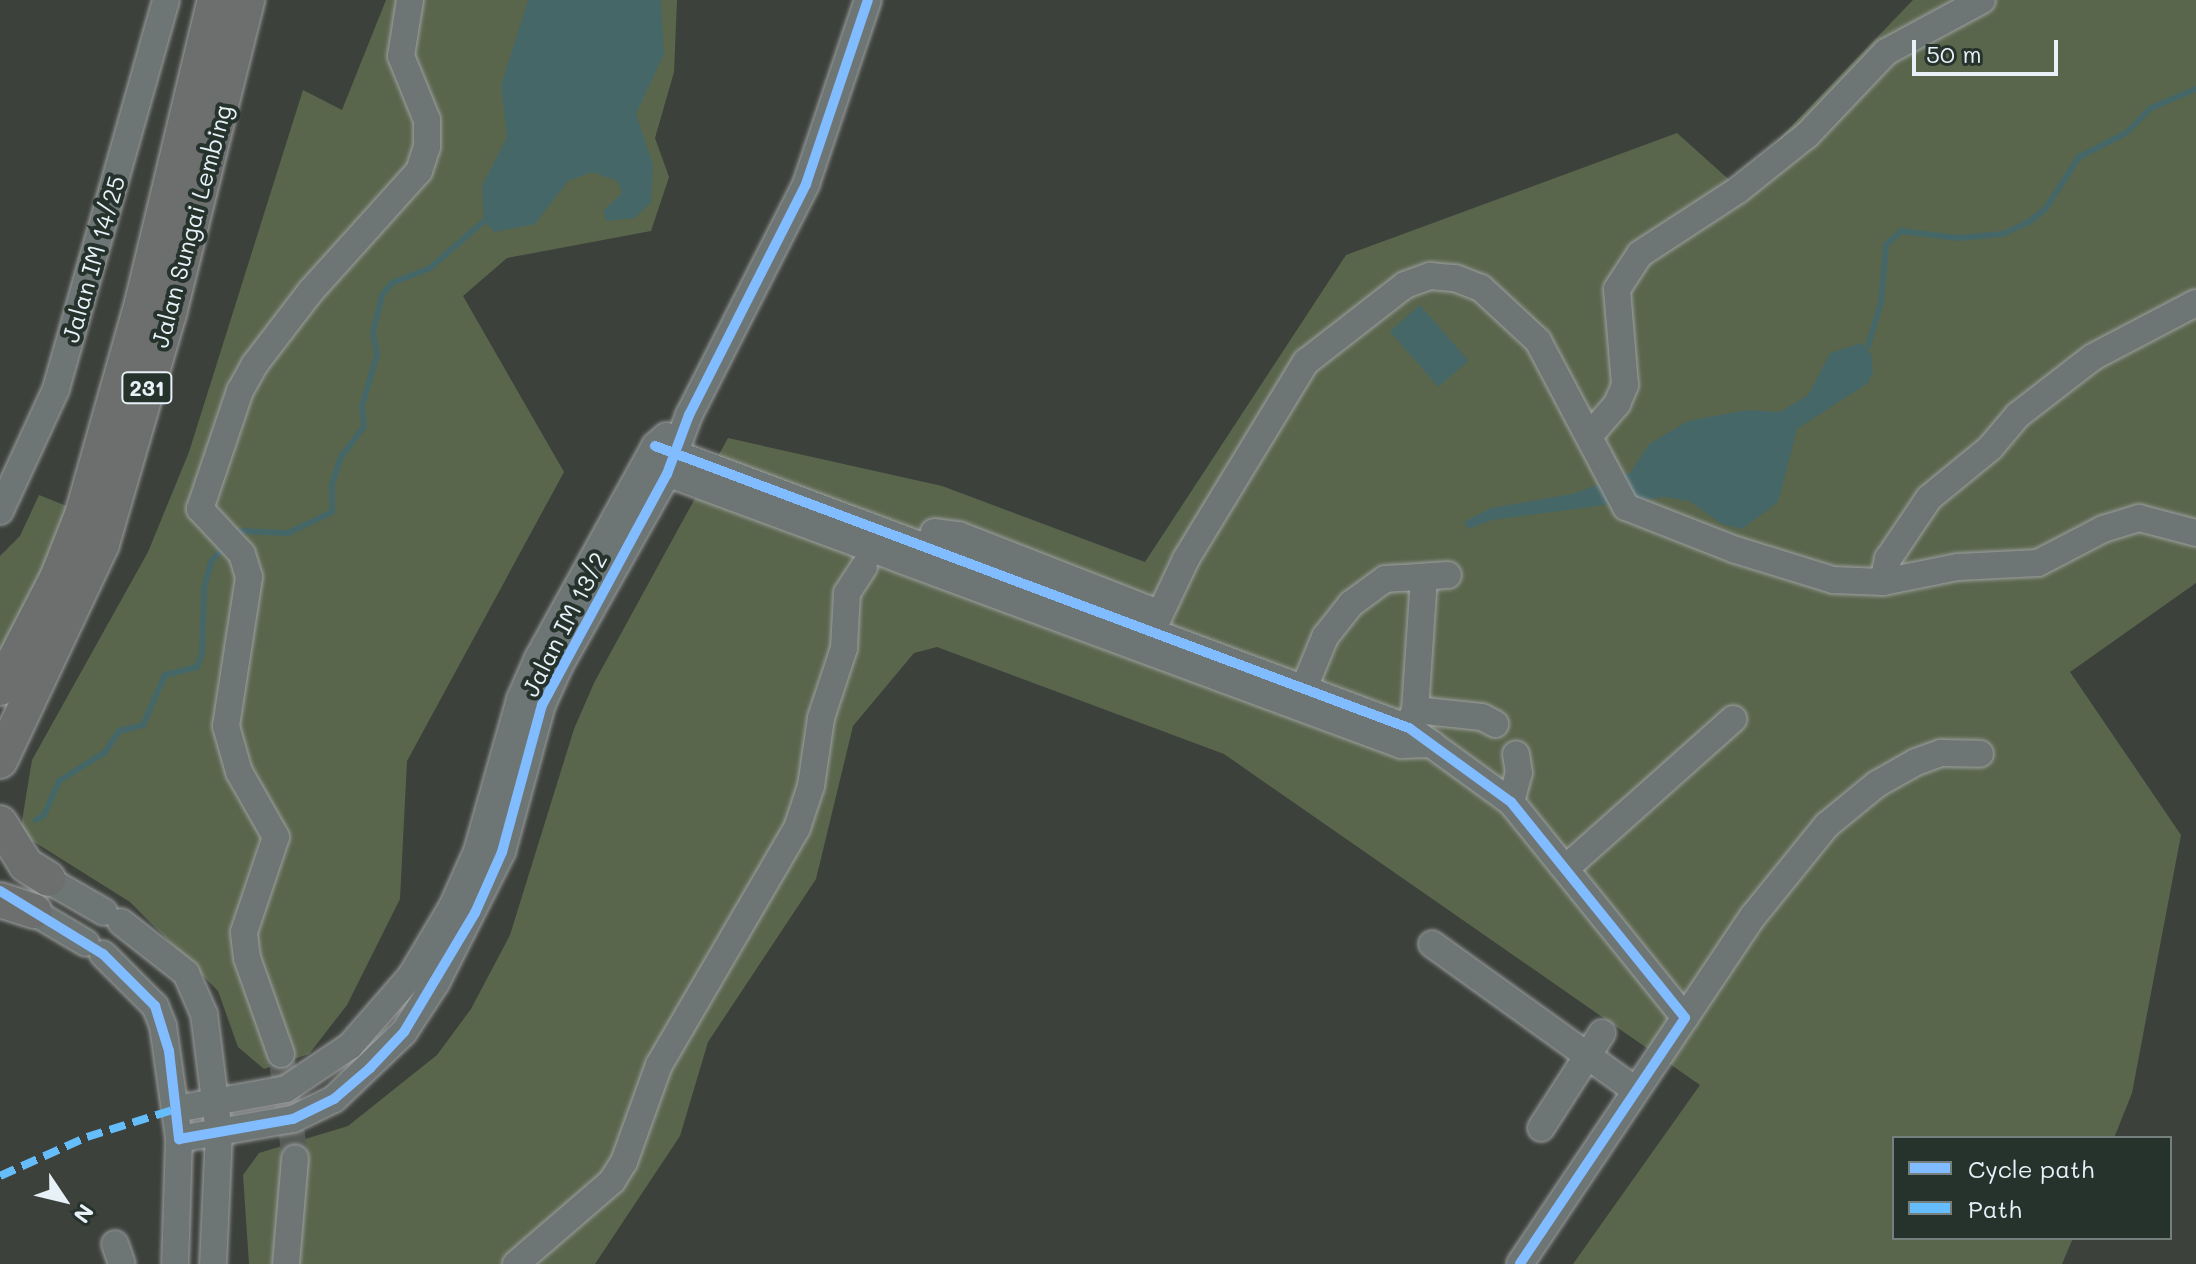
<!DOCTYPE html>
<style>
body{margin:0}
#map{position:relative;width:2196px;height:1264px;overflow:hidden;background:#3d413c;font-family:Mali,sans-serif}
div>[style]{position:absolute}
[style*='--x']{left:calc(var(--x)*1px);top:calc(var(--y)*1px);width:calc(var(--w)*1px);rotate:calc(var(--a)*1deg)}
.green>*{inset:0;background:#59664c}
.water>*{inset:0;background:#466768;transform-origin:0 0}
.stream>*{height:6px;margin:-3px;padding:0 3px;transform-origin:3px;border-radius:3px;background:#466768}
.minor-tunnel>*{height:26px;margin-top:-13px;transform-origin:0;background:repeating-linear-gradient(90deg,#575b58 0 26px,transparent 0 39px)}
.roads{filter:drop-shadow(0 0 2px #9ea1a1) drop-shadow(0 0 2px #9ea1a1)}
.minor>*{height:26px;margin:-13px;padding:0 13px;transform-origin:13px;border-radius:13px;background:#6e7575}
.major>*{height:34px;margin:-17px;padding:0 17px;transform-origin:17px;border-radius:17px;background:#6c6f6d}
.quiet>*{height:8px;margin-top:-4px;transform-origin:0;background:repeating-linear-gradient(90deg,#66bdfb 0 16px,transparent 0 24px)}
.cycleway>*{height:10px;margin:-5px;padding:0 5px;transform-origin:5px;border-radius:5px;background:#80bcff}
span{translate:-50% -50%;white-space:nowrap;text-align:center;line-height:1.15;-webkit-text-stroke:8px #26332d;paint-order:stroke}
.shield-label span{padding:2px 6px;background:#26332d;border:2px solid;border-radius:6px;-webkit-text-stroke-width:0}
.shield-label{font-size:22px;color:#e8f1f8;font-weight:700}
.street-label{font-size:24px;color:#e8f1f8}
.legend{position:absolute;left:1892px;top:1136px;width:280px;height:104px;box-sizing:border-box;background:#26332d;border:2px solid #747f7e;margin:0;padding:10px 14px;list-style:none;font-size:24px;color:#e8f1f8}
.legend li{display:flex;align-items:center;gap:16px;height:40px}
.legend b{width:40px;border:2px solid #747f7e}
.north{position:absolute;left:24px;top:1160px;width:80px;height:80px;-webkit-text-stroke:6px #26332d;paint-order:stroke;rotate:125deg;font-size:22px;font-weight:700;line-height:32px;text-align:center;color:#e8f1f8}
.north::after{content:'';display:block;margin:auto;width:28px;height:36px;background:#e8f1f8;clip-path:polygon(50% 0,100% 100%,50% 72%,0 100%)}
.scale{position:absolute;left:1912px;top:40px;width:146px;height:36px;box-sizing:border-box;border:4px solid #e8f1f8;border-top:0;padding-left:10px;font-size:24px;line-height:28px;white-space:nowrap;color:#e8f1f8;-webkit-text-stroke:6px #26332d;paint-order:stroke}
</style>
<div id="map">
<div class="green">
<i style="clip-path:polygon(386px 0,677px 0,674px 72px,655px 138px,669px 177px,651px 231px,507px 258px,463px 296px,564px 472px,407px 761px,400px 899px,347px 1005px,309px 1054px,264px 1069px,238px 1047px,218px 991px,130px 902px,20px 833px,32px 760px,148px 552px,189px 452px,303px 90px,342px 110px)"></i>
<i style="clip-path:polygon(1913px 0,2196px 0,2196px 583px,2070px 672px,2181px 835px,2132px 1093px,2114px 1138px,1894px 1138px,1894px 1238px,2073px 1238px,2062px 1264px,1573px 1264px,1700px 1085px,1224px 754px,937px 647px,914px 653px,853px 726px,816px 879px,708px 1042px,680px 1136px,595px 1264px,249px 1264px,243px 1175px,259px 1153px,348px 1126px,437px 1055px,471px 1009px,510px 935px,574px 729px,594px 683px,728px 438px,942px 486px,1145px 562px,1346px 255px,1677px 133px,1735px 185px)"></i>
<i style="clip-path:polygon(39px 495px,69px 507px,40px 582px,0 656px,0 556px,20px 536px)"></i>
</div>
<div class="water">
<i style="clip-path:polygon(528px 0,661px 0,664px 54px,636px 114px,653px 165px,651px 202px,635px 218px,606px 221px,603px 211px,622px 193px,617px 181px,592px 172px,568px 181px,535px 224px,494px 232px,484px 221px,482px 186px,507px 137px,501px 86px)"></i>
<i style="left:1420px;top:305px;width:74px;height:40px;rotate:49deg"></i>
<i style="clip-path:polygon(1861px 343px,1871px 354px,1873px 371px,1868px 383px,1797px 429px,1778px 502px,1742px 529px,1722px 524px,1689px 501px,1665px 497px,1492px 520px,1469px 529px,1464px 522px,1491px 508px,1572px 494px,1630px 473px,1649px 444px,1688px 421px,1747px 410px,1780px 412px,1808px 395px,1830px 353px)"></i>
</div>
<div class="stream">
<i style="--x:1868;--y:346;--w:45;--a:-73.2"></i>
<i style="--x:1881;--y:303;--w:58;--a:-85.1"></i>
<i style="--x:1886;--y:245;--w:21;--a:-43"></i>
<i style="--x:1901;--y:231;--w:57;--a:7"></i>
<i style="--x:1958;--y:238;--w:45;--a:-5.1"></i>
<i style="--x:2003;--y:234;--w:29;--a:-25"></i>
<i style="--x:2029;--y:222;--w:22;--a:-39"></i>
<i style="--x:2046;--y:208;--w:61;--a:-57.1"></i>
<i style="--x:2079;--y:157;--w:53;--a:-27.1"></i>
<i style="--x:2126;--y:133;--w:35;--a:-45"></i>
<i style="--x:2151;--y:108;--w:49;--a:-22.9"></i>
<i style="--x:233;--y:536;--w:11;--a:-27"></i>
<i style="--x:243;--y:531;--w:45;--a:2.5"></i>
<i style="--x:288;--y:533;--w:49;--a:-25.5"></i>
<i style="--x:332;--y:512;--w:28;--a:-90"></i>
<i style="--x:332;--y:484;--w:28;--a:-72"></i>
<i style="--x:341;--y:457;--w:38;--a:-53"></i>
<i style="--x:364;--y:427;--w:21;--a:-95"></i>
<i style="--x:362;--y:406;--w:53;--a:-73.6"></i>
<i style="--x:377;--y:355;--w:23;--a:-100"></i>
<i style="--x:373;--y:332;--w:38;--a:-76"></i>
<i style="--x:382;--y:295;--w:16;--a:-50"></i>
<i style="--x:392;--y:283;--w:41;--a:-21.5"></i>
<i style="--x:430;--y:268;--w:72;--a:-41"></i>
<i style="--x:36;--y:820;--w:9;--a:-32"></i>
<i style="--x:44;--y:815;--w:37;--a:-66"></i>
<i style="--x:59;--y:781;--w:54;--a:-32.2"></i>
<i style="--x:105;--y:752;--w:25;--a:-56"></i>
<i style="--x:119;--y:731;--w:25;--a:-14"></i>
<i style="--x:143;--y:725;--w:55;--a:-66.3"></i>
<i style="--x:165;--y:675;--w:33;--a:-14"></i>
<i style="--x:197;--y:667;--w:15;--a:-70"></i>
<i style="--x:202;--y:653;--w:65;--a:-88.2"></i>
<i style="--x:204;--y:588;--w:27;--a:-75"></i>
<i style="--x:211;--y:562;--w:23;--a:-49"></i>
</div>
<div class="minor-tunnel">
<i style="--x:281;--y:1054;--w:105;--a:82.3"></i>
</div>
<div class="roads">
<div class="minor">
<i style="--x:1591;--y:434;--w:40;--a:-49"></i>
<i style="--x:1617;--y:404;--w:21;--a:-67"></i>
<i style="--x:1625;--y:385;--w:96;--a:-94.8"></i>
<i style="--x:1617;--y:289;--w:42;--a:-56.7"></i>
<i style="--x:1640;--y:254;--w:117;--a:-33.1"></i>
<i style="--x:1738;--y:190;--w:88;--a:-38.6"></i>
<i style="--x:1807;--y:135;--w:115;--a:-46.4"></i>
<i style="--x:1886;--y:52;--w:109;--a:-28.4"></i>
<i style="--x:655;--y:446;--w:805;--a:20.51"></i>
<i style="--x:1409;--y:728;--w:126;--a:36"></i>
<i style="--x:1511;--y:802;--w:277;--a:51.1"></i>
<i style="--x:653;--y:468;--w:798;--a:20.32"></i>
<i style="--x:1401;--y:745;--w:31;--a:-2"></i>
<i style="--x:0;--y:511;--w:134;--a:-65.3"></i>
<i style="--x:56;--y:389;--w:404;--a:-74.2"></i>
<i style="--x:934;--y:532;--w:25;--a:7"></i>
<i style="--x:959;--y:535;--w:214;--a:21.4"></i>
<i style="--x:1883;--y:582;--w:24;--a:-78"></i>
<i style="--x:1888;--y:559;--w:73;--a:-56.1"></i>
<i style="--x:1929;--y:498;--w:79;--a:-39.3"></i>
<i style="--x:1990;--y:448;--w:43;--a:-49.7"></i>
<i style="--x:2018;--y:415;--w:95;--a:-37.7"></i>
<i style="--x:2093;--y:357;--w:116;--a:-27.7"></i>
<i style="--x:1152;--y:631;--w:80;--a:-64.7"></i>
<i style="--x:1186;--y:559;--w:231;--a:-58.7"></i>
<i style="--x:1306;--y:362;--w:125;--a:-37.9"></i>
<i style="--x:1405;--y:285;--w:27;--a:-20"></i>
<i style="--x:1430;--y:276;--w:25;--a:5"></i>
<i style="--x:1455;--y:278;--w:28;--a:21"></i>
<i style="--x:1481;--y:288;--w:78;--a:42.9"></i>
<i style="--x:1538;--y:341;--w:188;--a:62.1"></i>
<i style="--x:1626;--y:507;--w:118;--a:21.4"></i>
<i style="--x:1736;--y:550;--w:102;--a:17.2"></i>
<i style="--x:1833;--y:580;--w:50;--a:2.3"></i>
<i style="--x:1883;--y:582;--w:76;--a:-11.3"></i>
<i style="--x:1958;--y:567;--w:80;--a:-2.9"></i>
<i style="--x:2038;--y:563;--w:73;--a:-27.6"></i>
<i style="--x:2103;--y:529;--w:38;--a:-17"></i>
<i style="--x:2139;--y:518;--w:59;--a:14.7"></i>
<i style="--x:1297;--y:705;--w:74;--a:-67.6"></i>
<i style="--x:1325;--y:637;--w:42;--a:-51.8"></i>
<i style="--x:1351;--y:604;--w:42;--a:-36.3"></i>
<i style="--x:1385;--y:579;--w:63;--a:-3.6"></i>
<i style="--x:1415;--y:710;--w:67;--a:6"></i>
<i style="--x:1482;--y:717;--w:15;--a:28"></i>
<i style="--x:1402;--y:742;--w:35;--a:-68"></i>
<i style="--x:1415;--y:710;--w:133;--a:-86.1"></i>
<i style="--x:1511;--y:802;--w:30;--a:-75"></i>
<i style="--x:1519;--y:773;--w:19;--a:-99"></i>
<i style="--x:1566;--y:868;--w:224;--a:-41.7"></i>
<i style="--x:31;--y:870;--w:84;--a:29.9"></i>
<i style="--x:17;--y:902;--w:80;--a:30.7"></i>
<i style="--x:121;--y:922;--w:83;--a:38.1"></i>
<i style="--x:186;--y:973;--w:45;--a:66.3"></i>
<i style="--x:204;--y:1014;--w:120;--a:82.8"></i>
<i style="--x:219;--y:1133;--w:131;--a:92.6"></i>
<i style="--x:1432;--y:944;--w:250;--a:35.7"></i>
<i style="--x:103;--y:954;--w:74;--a:45"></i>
<i style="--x:155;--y:1006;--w:22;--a:68"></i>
<i style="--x:163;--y:1026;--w:114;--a:81.9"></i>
<i style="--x:179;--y:1139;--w:125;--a:91.8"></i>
<i style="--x:281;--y:1054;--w:102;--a:-109.5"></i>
<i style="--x:247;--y:958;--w:26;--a:-97"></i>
<i style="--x:244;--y:932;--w:100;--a:-71.4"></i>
<i style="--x:276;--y:837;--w:75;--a:-119.6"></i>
<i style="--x:239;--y:772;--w:48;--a:-105.8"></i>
<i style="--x:226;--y:726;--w:151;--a:-81.2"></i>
<i style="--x:249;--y:577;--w:24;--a:-107"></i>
<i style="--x:242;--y:554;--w:62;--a:-133"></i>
<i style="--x:200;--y:509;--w:125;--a:-71.3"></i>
<i style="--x:240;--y:391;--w:31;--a:-61"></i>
<i style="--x:255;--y:364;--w:91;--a:-52.6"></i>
<i style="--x:310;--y:292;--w:163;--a:-48"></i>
<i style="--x:419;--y:171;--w:25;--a:-72"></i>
<i style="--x:427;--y:147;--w:27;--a:-90"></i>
<i style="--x:427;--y:120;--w:69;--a:-112.1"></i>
<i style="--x:401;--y:56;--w:57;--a:-80.9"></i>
<i style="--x:176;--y:1109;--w:112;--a:-10.3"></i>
<i style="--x:286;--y:1089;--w:77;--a:-33.9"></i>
<i style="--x:350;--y:1046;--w:93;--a:-48.9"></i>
<i style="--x:411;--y:976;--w:80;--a:-59.3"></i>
<i style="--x:452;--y:907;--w:61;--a:-65.9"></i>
<i style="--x:477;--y:851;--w:158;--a:-74.2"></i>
<i style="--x:520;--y:699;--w:45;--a:-66.3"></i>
<i style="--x:538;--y:658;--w:242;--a:-61.1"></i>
<i style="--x:655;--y:446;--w:15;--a:-42"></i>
<i style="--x:1541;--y:1128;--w:113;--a:-57.3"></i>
<i style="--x:179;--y:1139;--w:116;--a:-10"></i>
<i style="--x:293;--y:1119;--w:46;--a:-26"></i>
<i style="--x:334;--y:1099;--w:97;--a:-43.7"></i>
<i style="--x:404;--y:1032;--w:59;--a:-56.9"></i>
<i style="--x:436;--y:983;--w:147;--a:-63.3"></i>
<i style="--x:502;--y:852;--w:152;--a:-74.8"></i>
<i style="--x:542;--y:705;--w:44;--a:-65.8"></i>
<i style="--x:560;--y:665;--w:219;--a:-60.7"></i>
<i style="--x:667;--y:474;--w:63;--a:-69.6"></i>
<i style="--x:689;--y:415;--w:259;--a:-63.1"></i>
<i style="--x:806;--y:184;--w:194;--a:-71.4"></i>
<i style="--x:115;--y:1244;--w:21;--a:71"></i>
<i style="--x:286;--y:1264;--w:106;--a:-85.1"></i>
<i style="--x:516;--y:1264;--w:127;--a:-40.8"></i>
<i style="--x:612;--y:1181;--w:22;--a:-58"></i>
<i style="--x:624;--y:1162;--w:103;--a:-70.2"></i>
<i style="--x:659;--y:1065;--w:274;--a:-59.8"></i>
<i style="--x:797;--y:828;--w:44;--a:-71.6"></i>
<i style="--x:811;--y:786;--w:69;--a:-81.6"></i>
<i style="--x:821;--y:718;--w:74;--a:-71.8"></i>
<i style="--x:844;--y:648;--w:55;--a:-86.9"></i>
<i style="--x:847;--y:593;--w:31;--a:-57"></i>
<i style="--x:1520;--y:1264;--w:420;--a:-56.2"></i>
<i style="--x:1754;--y:915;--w:116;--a:-51"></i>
<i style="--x:1827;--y:825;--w:65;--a:-39.4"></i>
<i style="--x:1877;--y:784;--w:45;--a:-29.4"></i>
<i style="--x:1916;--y:762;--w:27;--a:-20"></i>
<i style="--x:1941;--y:753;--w:39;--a:1"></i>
</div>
<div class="major">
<i style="--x:0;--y:688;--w:124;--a:-62.6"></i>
<i style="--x:57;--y:578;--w:68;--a:-68.4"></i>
<i style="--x:82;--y:515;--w:220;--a:-74.2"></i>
<i style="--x:142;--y:303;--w:312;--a:-76.5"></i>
<i style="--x:0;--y:761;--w:240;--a:-64.8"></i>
<i style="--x:102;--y:544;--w:240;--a:-73.8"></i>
<i style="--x:169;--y:314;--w:324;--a:-76"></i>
<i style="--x:0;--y:823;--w:49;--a:58.2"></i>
<i style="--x:26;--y:865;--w:26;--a:32"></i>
<i style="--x:0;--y:900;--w:36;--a:18"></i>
</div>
</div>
<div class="quiet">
<i style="--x:0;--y:1176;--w:95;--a:-24.1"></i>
<i style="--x:87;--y:1137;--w:93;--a:-17.5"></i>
</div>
<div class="cycleway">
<i style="--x:655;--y:446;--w:805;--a:20.51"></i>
<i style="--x:1409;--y:728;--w:126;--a:36"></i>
<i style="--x:1511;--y:802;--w:277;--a:51.1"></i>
<i style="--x:1685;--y:1018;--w:296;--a:123.9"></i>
<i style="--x:0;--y:891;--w:121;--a:31.5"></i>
<i style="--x:103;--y:954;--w:74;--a:45"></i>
<i style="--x:155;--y:1006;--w:47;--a:72.7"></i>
<i style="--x:169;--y:1051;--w:89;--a:83.5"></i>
<i style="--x:179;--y:1139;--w:116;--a:-10"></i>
<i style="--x:293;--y:1119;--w:46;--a:-26"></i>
<i style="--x:334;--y:1099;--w:48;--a:-40.7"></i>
<i style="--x:370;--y:1068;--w:50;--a:-46.6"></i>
<i style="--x:404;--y:1032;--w:139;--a:-59.2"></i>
<i style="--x:475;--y:913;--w:67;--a:-66.1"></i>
<i style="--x:502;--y:852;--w:152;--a:-74.8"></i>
<i style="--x:542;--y:705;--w:263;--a:-61.6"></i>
<i style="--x:667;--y:474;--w:63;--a:-69.6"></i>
<i style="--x:689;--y:415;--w:259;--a:-63.1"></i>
<i style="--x:806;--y:184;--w:194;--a:-71.4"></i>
</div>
<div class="shield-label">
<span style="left:147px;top:388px">231</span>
</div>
<div class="street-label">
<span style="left:191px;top:226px;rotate:-75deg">Jalan Sungai Lembing</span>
<span style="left:93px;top:259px;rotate:-74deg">Jalan IM 14/25</span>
<span style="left:564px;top:624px;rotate:-63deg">Jalan IM 13/2</span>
</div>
<ul class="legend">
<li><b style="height:10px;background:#80bcff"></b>Cycle path</li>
<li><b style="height:10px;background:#66bdfb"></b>Path</li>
</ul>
<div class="north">N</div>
<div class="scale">50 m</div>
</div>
